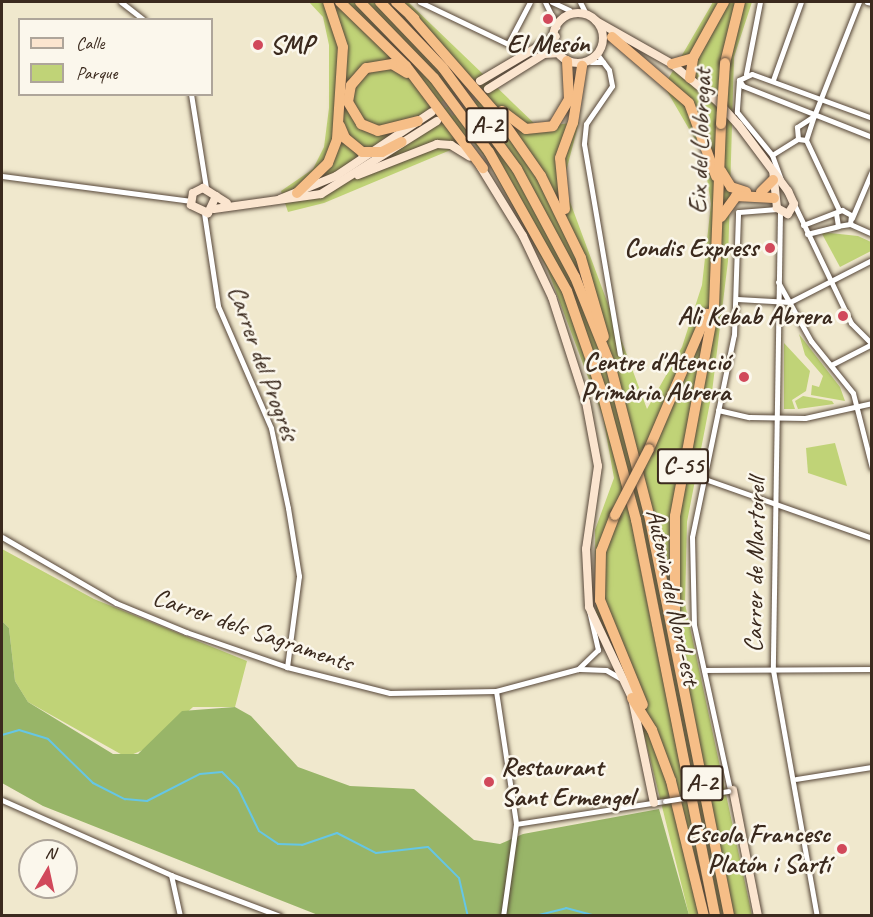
<!DOCTYPE html>
<meta charset="utf-8">
<style>
body{margin:0}
#map{position:relative;width:873px;height:917px;overflow:hidden;background:#f0e8cd;font-family:Caveat,sans-serif}
div>[style]{position:absolute}
[style*='--x']{left:calc(var(--x)*1px);top:calc(var(--y)*1px);width:calc(var(--w)*1px);rotate:calc(var(--a)*1deg)}
.green>*{inset:0;background:#c0d377}
.forest>*{inset:0;background:#98b568}
.stream>*{height:2px;margin:-1px;padding:0 1px;transform-origin:1px;border-radius:1px;background:#66c6e5}
.secondary-tunnel>*{height:8px;margin-top:-4px;transform-origin:0;background:repeating-linear-gradient(90deg,#ccc2aa 0 8px,transparent 0 12px)}
.roads{filter:drop-shadow(0 0 2px #564638) drop-shadow(0 0 2px #564638)}
.street>*{height:5px;margin:-2.5px;padding:0 2.5px;transform-origin:2.5px;border-radius:2.5px;background:#fff}
.secondary>*{height:8px;margin:-4px;padding:0 4px;transform-origin:4px;border-radius:4px;background:#fbe5cf}
.secondary>.ring{margin:-4px;padding:0;box-sizing:content-box;background:none;border:8px solid #fbe5cf;border-radius:50%}
.highway>*{height:10px;margin:-5px;padding:0 5px;transform-origin:5px;border-radius:5px;background:#f6be87}
.bridges{filter:drop-shadow(0 0 2px #564638) drop-shadow(0 0 2px #564638)}
.street-bridge>*{height:5px;margin:-2.5px;padding:0 2.5px;transform-origin:2.5px;border-radius:2.5px;background:#fff}
.highway-bridge>*{height:10px;margin:-5px;padding:0 5px;transform-origin:5px;border-radius:5px;background:#f6be87}
.dots>*{width:16px;height:16px;translate:-50% -50%;box-sizing:border-box;border:3px solid #fbf7ec;border-radius:50%}
span{translate:-50% -50%;white-space:nowrap;text-align:center;line-height:1.15;-webkit-text-stroke:5px #fbf7ec;paint-order:stroke}
.shield-label span{padding:2px 4px;background:#fbf7ec;border:2px solid;border-radius:4px;-webkit-text-stroke-width:0}
.shield-label{font-size:24px;color:#3b2a1e;font-weight:700}
.poi-label{font-size:26px;color:#3b2a1e;font-weight:700}
.left{translate:0 -50%;text-align:left}
.right{translate:-100% -50%;text-align:right}
.street-label{font-size:26px;color:#3b2a1e}
.frame{position:absolute;inset:0;border:3px solid #3b2a1e;pointer-events:none}
.legend{position:absolute;left:18px;top:18px;width:195px;height:78px;box-sizing:border-box;background:#fbf7ec;border:2px solid #aea59a;margin:0;padding:8px 10px;list-style:none;font-size:18px;color:#3b2a1e}
.legend li{display:flex;align-items:center;gap:12px;height:30px}
.legend b{width:30px;border:2px solid #aea59a}
.north{position:absolute;left:18px;top:839px;width:60px;height:60px;box-sizing:border-box;background:#fbf7ec;border:2px solid #aea59a;border-radius:50%;rotate:9deg;font-size:16px;font-weight:700;line-height:24px;text-align:center;color:#3b2a1e}
.north::after{content:'';display:block;margin:auto;width:21px;height:27px;background:#d1495b;clip-path:polygon(50% 0,100% 100%,50% 72%,0 100%)}
</style>
<div id="map">
<div class="green">
<i style="clip-path:polygon(309px 2px,408px 2px,538px 127px,579px 122px,563px 183px,647px 409px,682px 347px,702px 285px,711px 204px,703px 153px,664px 86px,713px 2px,752px 2px,734px 57px,728px 261px,712px 392px,687px 522px,685px 604px,752px 915px,689px 915px,638px 710px,596px 613px,595px 530px,614px 478px,603px 417px,547px 268px,486px 158px,472px 141px,324px 203px,288px 212px,281px 191px,313px 169px,324px 147px,329px 108px,329px 45px,323px 17px)"></i>
<i style="clip-path:polygon(821px 232px,858px 236px,871px 242px,871px 251px,840px 267px)"></i>
<i style="clip-path:polygon(799px 334px,840px 387px,845px 401px,811px 395px,812px 385px,819px 387px,823px 376px,805px 355px)"></i>
<i style="clip-path:polygon(784px 343px,810px 371px,806px 391px,792px 400px,795px 409px,784px 409px)"></i>
<i style="clip-path:polygon(803px 396px,832px 401px,834px 404px,798px 409px,795px 401px)"></i>
<i style="clip-path:polygon(835px 443px,847px 486px,808px 473px,806px 448px)"></i>
<i style="clip-path:polygon(2px 549px,94px 599px,247px 661px,235px 707px,193px 707px,148px 748px,126px 757px,28px 702px,15px 681px,9px 628px,2px 621px)"></i>
</div>
<div class="forest">
<i style="clip-path:polygon(2px 621px,9px 628px,15px 681px,28px 702px,113px 754px,138px 754px,182px 711px,235px 707px,251px 716px,298px 767px,350px 786px,414px 789px,474px 840px,500px 844px,523px 834px,659px 809px,689px 915px,318px 915px,43px 806px,2px 783px)"></i>
</div>
<div class="stream">
<i style="--x:2;--y:735;--w:18;--a:-16"></i>
<i style="--x:19;--y:730;--w:30;--a:17"></i>
<i style="--x:48;--y:739;--w:63;--a:44.4"></i>
<i style="--x:93;--y:783;--w:36;--a:27"></i>
<i style="--x:125;--y:799;--w:22;--a:5"></i>
<i style="--x:147;--y:801;--w:59;--a:-27"></i>
<i style="--x:200;--y:774;--w:22;--a:-5"></i>
<i style="--x:222;--y:772;--w:23;--a:45"></i>
<i style="--x:238;--y:788;--w:48;--a:64"></i>
<i style="--x:259;--y:831;--w:23;--a:34"></i>
<i style="--x:278;--y:844;--w:24;--a:2"></i>
<i style="--x:302;--y:845;--w:37;--a:-19"></i>
<i style="--x:337;--y:833;--w:44;--a:27.1"></i>
<i style="--x:376;--y:853;--w:52;--a:-6.6"></i>
<i style="--x:428;--y:847;--w:44;--a:45"></i>
<i style="--x:459;--y:878;--w:39;--a:77"></i>
<i style="--x:535;--y:916;--w:32;--a:-14"></i>
<i style="--x:566;--y:908;--w:31;--a:15"></i>
</div>
<div class="secondary-tunnel">
<i style="--x:433;--y:112;--w:53;--a:-33.4"></i>
<i style="--x:440;--y:119;--w:52;--a:-32.5"></i>
</div>
<div class="roads">
<div class="street">
<i style="--x:121;--y:2;--w:29;--a:38"></i>
<i style="--x:420;--y:2;--w:98;--a:25.5"></i>
<i style="--x:508;--y:44;--w:47;--a:-62.4"></i>
<i style="--x:545;--y:2;--w:28;--a:64"></i>
<i style="--x:552;--y:2;--w:19;--a:25"></i>
<i style="--x:580;--y:2;--w:11;--a:63"></i>
<i style="--x:867;--y:2;--w:5;--a:11"></i>
<i style="--x:597;--y:54;--w:20;--a:53"></i>
<i style="--x:609;--y:70;--w:16;--a:79"></i>
<i style="--x:612;--y:86;--w:46;--a:124.4"></i>
<i style="--x:586;--y:124;--w:20;--a:96"></i>
<i style="--x:584;--y:144;--w:213;--a:80.3"></i>
<i style="--x:591;--y:62;--w:12;--a:0"></i>
<i style="--x:746;--y:74;--w:73;--a:-79"></i>
<i style="--x:739;--y:80;--w:7;--a:56"></i>
<i style="--x:743;--y:86;--w:139;--a:21.6"></i>
<i style="--x:739;--y:80;--w:14;--a:-25"></i>
<i style="--x:752;--y:74;--w:128;--a:20.1"></i>
<i style="--x:739;--y:80;--w:32;--a:94"></i>
<i style="--x:737;--y:112;--w:55;--a:50.9"></i>
<i style="--x:772;--y:155;--w:27;--a:70"></i>
<i style="--x:773;--y:80;--w:83;--a:-70.3"></i>
<i style="--x:191;--y:94;--w:95;--a:80.9"></i>
<i style="--x:814;--y:116;--w:123;--a:-68.5"></i>
<i style="--x:798;--y:139;--w:12;--a:-95"></i>
<i style="--x:797;--y:127;--w:20;--a:-33"></i>
<i style="--x:806;--y:140;--w:77;--a:64.8"></i>
<i style="--x:772;--y:155;--w:31;--a:-32"></i>
<i style="--x:798;--y:139;--w:8;--a:7"></i>
<i style="--x:806;--y:140;--w:25;--a:-72"></i>
<i style="--x:2;--y:176;--w:191;--a:7.5"></i>
<i style="--x:794;--y:204;--w:132;--a:64.4"></i>
<i style="--x:851;--y:323;--w:30;--a:45"></i>
<i style="--x:780;--y:212;--w:458;--a:90.9"></i>
<i style="--x:773;--y:670;--w:250;--a:79.9"></i>
<i style="--x:204;--y:213;--w:94;--a:81.4"></i>
<i style="--x:218;--y:306;--w:133;--a:66.5"></i>
<i style="--x:271;--y:428;--w:82;--a:78"></i>
<i style="--x:288;--y:508;--w:69;--a:80.8"></i>
<i style="--x:299;--y:576;--w:92;--a:97.5"></i>
<i style="--x:852;--y:218;--w:51;--a:-66.9"></i>
<i style="--x:850;--y:224;--w:24;--a:24"></i>
<i style="--x:803;--y:225;--w:42;--a:-21"></i>
<i style="--x:842;--y:210;--w:10;--a:29"></i>
<i style="--x:851;--y:215;--w:9;--a:96"></i>
<i style="--x:850;--y:224;--w:12;--a:171"></i>
<i style="--x:838;--y:226;--w:12;--a:-99"></i>
<i style="--x:807;--y:234;--w:32;--a:-14"></i>
<i style="--x:778;--y:282;--w:68;--a:60.8"></i>
<i style="--x:811;--y:341;--w:67;--a:51.1"></i>
<i style="--x:853;--y:393;--w:77;--a:75.8"></i>
<i style="--x:737;--y:299;--w:53;--a:3.2"></i>
<i style="--x:790;--y:302;--w:92;--a:-27.1"></i>
<i style="--x:831;--y:365;--w:46;--a:-27.1"></i>
<i style="--x:718;--y:410;--w:32;--a:13"></i>
<i style="--x:749;--y:417;--w:56;--a:1"></i>
<i style="--x:805;--y:418;--w:69;--a:-12.6"></i>
<i style="--x:702;--y:478;--w:180;--a:19.4"></i>
<i style="--x:2;--y:537;--w:132;--a:30.1"></i>
<i style="--x:116;--y:603;--w:76;--a:22.5"></i>
<i style="--x:186;--y:632;--w:107;--a:19.1"></i>
<i style="--x:287;--y:667;--w:106;--a:14.2"></i>
<i style="--x:390;--y:693;--w:106;--a:-1.1"></i>
<i style="--x:496;--y:691;--w:85;--a:-15"></i>
<i style="--x:578;--y:669;--w:28;--a:-44"></i>
<i style="--x:598;--y:650;--w:41;--a:-102.7"></i>
<i style="--x:580;--y:669;--w:26;--a:2"></i>
<i style="--x:606;--y:670;--w:16;--a:30"></i>
<i style="--x:704;--y:670;--w:168;--a:-0.3"></i>
<i style="--x:496;--y:691;--w:134;--a:81.4"></i>
<i style="--x:516;--y:824;--w:93;--a:98"></i>
<i style="--x:796;--y:779;--w:77;--a:-9"></i>
<i style="--x:730;--y:790;--w:169;--a:-102.3"></i>
<i style="--x:694;--y:625;--w:88;--a:-91.3"></i>
<i style="--x:692;--y:537;--w:206;--a:-78.3"></i>
<i style="--x:734;--y:335;--w:123;--a:-88.1"></i>
<i style="--x:738;--y:212;--w:40;--a:-4.3"></i>
<i style="--x:2;--y:800;--w:185;--a:23.9"></i>
<i style="--x:171;--y:875;--w:116;--a:20.6"></i>
<i style="--x:516;--y:824;--w:151;--a:-8.8"></i>
<i style="--x:171;--y:875;--w:42;--a:77.6"></i>
</div>
<div class="secondary">
<i class="ring" style="left:553px;top:13px;width:42px;height:42px"></i>
<i style="--x:596;--y:21;--w:87;--a:29.5"></i>
<i style="--x:672;--y:64;--w:58;--a:39.4"></i>
<i style="--x:717;--y:101;--w:31;--a:48"></i>
<i style="--x:738;--y:124;--w:84;--a:53.3"></i>
<i style="--x:788;--y:191;--w:14;--a:65"></i>
<i style="--x:794;--y:204;--w:12;--a:121"></i>
<i style="--x:788;--y:214;--w:13;--a:-151"></i>
<i style="--x:777;--y:208;--w:36;--a:-96"></i>
<i style="--x:480;--y:81;--w:88;--a:-30.6"></i>
<i style="--x:488;--y:89;--w:66;--a:-32"></i>
<i style="--x:544;--y:54;--w:17;--a:-3"></i>
<i style="--x:480;--y:166;--w:82;--a:58.4"></i>
<i style="--x:523;--y:236;--w:68;--a:64.6"></i>
<i style="--x:552;--y:297;--w:110;--a:72.1"></i>
<i style="--x:586;--y:402;--w:65;--a:79.4"></i>
<i style="--x:598;--y:466;--w:84;--a:98.2"></i>
<i style="--x:586;--y:549;--w:58;--a:87"></i>
<i style="--x:589;--y:607;--w:101;--a:64.7"></i>
<i style="--x:632;--y:698;--w:107;--a:78.2"></i>
<i style="--x:358;--y:175;--w:85;--a:-21.4"></i>
<i style="--x:437;--y:144;--w:14;--a:4"></i>
<i style="--x:451;--y:145;--w:22;--a:32"></i>
<i style="--x:216;--y:196;--w:19;--a:115"></i>
<i style="--x:208;--y:213;--w:19;--a:-155"></i>
<i style="--x:191;--y:205;--w:12;--a:-81"></i>
<i style="--x:193;--y:193;--w:11;--a:-27"></i>
<i style="--x:203;--y:188;--w:28;--a:32"></i>
<i style="--x:280;--y:199;--w:61;--a:-22.3"></i>
<i style="--x:336;--y:176;--w:115;--a:-33.7"></i>
<i style="--x:214;--y:209;--w:108;--a:-8"></i>
<i style="--x:321;--y:194;--w:137;--a:-32.2"></i>
<i style="--x:733;--y:790;--w:128;--a:78.8"></i>
</div>
<div class="highway">
<i style="--x:340;--y:2;--w:92;--a:44.1"></i>
<i style="--x:406;--y:66;--w:128;--a:53"></i>
<i style="--x:360;--y:2;--w:106;--a:45.8"></i>
<i style="--x:434;--y:78;--w:92;--a:53.4"></i>
<i style="--x:489;--y:152;--w:159;--a:60.7"></i>
<i style="--x:567;--y:291;--w:104;--a:70.9"></i>
<i style="--x:601;--y:389;--w:136;--a:75"></i>
<i style="--x:636;--y:520;--w:404;--a:78.7"></i>
<i style="--x:380;--y:2;--w:91;--a:46.3"></i>
<i style="--x:443;--y:68;--w:125;--a:53.8"></i>
<i style="--x:517;--y:169;--w:123;--a:61.8"></i>
<i style="--x:575;--y:277;--w:94;--a:68.1"></i>
<i style="--x:610;--y:364;--w:156;--a:75.5"></i>
<i style="--x:649;--y:515;--w:409;--a:78.7"></i>
<i style="--x:396;--y:2;--w:25;--a:42"></i>
<i style="--x:410;--y:15;--w:140;--a:48.8"></i>
<i style="--x:502;--y:120;--w:68;--a:55.1"></i>
<i style="--x:541;--y:176;--w:91;--a:64"></i>
<i style="--x:581;--y:258;--w:82;--a:73.8"></i>
<i style="--x:612;--y:37;--w:101;--a:40.6"></i>
<i style="--x:689;--y:103;--w:78;--a:69.7"></i>
<i style="--x:725;--y:63;--w:63;--a:-76.2"></i>
<i style="--x:672;--y:64;--w:22;--a:-16"></i>
<i style="--x:407;--y:73;--w:17;--a:-149"></i>
<i style="--x:392;--y:64;--w:26;--a:171"></i>
<i style="--x:366;--y:68;--w:23;--a:131"></i>
<i style="--x:351;--y:85;--w:17;--a:100"></i>
<i style="--x:348;--y:102;--w:26;--a:59"></i>
<i style="--x:361;--y:124;--w:18;--a:22"></i>
<i style="--x:378;--y:131;--w:41;--a:-14"></i>
<i style="--x:690;--y:78;--w:20;--a:-81"></i>
<i style="--x:693;--y:58;--w:64;--a:-61"></i>
<i style="--x:502;--y:111;--w:30;--a:37"></i>
<i style="--x:526;--y:129;--w:27;--a:-6"></i>
<i style="--x:553;--y:126;--w:31;--a:-59"></i>
<i style="--x:569;--y:99;--w:38;--a:-93"></i>
<i style="--x:340;--y:126;--w:13;--a:67"></i>
<i style="--x:345;--y:138;--w:22;--a:39"></i>
<i style="--x:362;--y:152;--w:20;--a:0"></i>
<i style="--x:382;--y:152;--w:22;--a:-27"></i>
<i style="--x:721;--y:171;--w:19;--a:58"></i>
<i style="--x:731;--y:187;--w:16;--a:18"></i>
<i style="--x:761;--y:192;--w:17;--a:-45"></i>
<i style="--x:297;--y:193;--w:43;--a:-44.1"></i>
<i style="--x:328;--y:163;--w:26;--a:-69"></i>
<i style="--x:337;--y:139;--w:92;--a:-86.3"></i>
<i style="--x:343;--y:47;--w:47;--a:-108.4"></i>
<i style="--x:565;--y:209;--w:51;--a:-95.6"></i>
<i style="--x:560;--y:158;--w:37;--a:-70"></i>
<i style="--x:573;--y:123;--w:58;--a:-81"></i>
<i style="--x:721;--y:217;--w:26;--a:-54"></i>
<i style="--x:736;--y:196;--w:38;--a:3"></i>
<i style="--x:649;--y:449;--w:147;--a:-66.8"></i>
<i style="--x:615;--y:515;--w:39;--a:111"></i>
<i style="--x:601;--y:551;--w:49;--a:91.2"></i>
<i style="--x:600;--y:600;--w:113;--a:67.7"></i>
<i style="--x:675;--y:620;--w:104;--a:-90"></i>
<i style="--x:675;--y:516;--w:213;--a:-79.4"></i>
<i style="--x:714;--y:307;--w:183;--a:-87.8"></i>
<i style="--x:632;--y:698;--w:38;--a:58"></i>
<i style="--x:652;--y:730;--w:54;--a:69.6"></i>
<i style="--x:671;--y:781;--w:139;--a:76.3"></i>
</div>
</div>
<div class="bridges">
<div class="street-bridge">
<i style="--x:665;--y:801;--w:64;--a:-9"></i>
</div>
<div class="highway-bridge">
<i style="--x:721;--y:124;--w:61;--a:-86.2"></i>
<i style="--x:615;--y:515;--w:74;--a:-62.7"></i>
</div>
</div>
<div class="dots">
<i style="left:548px;top:19px;background:#d1495b"></i>
<i style="left:258px;top:45px;background:#d1495b"></i>
<i style="left:770px;top:248px;background:#d1495b"></i>
<i style="left:843px;top:316px;background:#d1495b"></i>
<i style="left:744px;top:377px;background:#d1495b"></i>
<i style="left:489px;top:782px;background:#d1495b"></i>
<i style="left:842px;top:849px;background:#d1495b"></i>
</div>
<div class="shield-label">
<span style="left:487px;top:125px">A-2</span>
<span style="left:683px;top:466px">C-55</span>
<span style="left:702px;top:783px">A-2</span>
</div>
<div class="poi-label">
<span style="left:548px;top:44px">El Mesón</span>
<span class="left" style="left:270px;top:45px">SMP</span>
<span class="right" style="left:758px;top:248px">Condis Express</span>
<span class="right" style="left:831px;top:316px">Ali Kebab Abrera</span>
<span class="right" style="left:730px;top:377px">Centre d'Atenció<br>Primària Abrera</span>
<span class="left" style="left:501px;top:782px">Restaurant<br>Sant Ermengol</span>
<span class="right" style="left:830px;top:849px">Escola Francesc<br>Platón i Sartí</span>
</div>
<div class="street-label">
<span style="left:700px;top:141px;rotate:-88deg">Eix del Llobregat</span>
<span style="left:263px;top:363px;rotate:70deg">Carrer del Progrés</span>
<span style="left:755px;top:565px;rotate:-89deg">Carrer de Martorell</span>
<span style="left:673px;top:597px;rotate:78deg">Autovia del Nord-est</span>
<span style="left:253px;top:630px;rotate:19deg">Carrer dels Sagraments</span>
</div>
<div class="frame"></div>
<ul class="legend">
<li><b style="height:8px;background:#fbe5cf"></b>Calle</li>
<li><b style="height:16px;background:#c0d377"></b>Parque</li>
</ul>
<div class="north">N</div>
</div>
